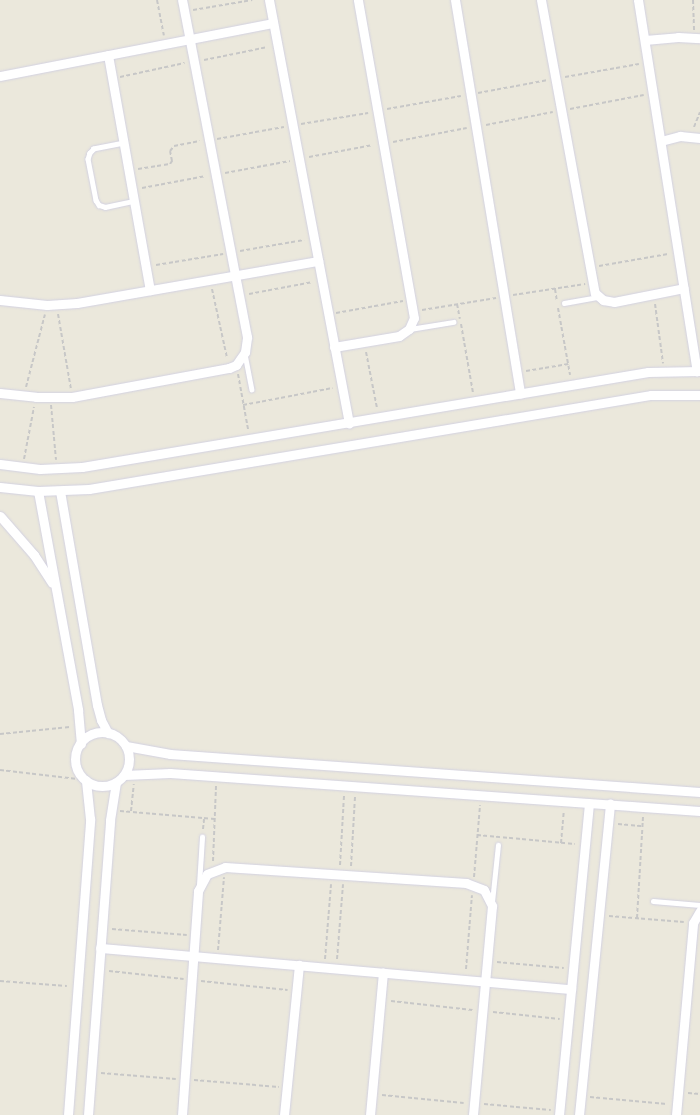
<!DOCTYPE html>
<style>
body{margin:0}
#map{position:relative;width:700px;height:1115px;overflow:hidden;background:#ebe8dc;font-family:Rubik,sans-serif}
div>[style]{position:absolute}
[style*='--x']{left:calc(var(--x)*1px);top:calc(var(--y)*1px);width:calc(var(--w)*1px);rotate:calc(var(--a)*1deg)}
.path>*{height:2px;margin-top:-1px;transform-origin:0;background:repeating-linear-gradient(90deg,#c7c7c7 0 4px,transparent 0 6.5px)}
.roads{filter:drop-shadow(0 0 1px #d2d1e1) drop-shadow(0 0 1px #d2d1e1)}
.service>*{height:4.5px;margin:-2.25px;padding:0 2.25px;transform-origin:2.25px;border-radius:2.25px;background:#fff}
.minor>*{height:9px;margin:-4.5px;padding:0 4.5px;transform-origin:4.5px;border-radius:4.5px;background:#fff}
.minor>.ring{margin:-4.5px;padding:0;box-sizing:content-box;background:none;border:9px solid #fff;border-radius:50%}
span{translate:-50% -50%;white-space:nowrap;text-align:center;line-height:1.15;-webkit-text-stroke:5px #fff;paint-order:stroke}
</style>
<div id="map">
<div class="path">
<i style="--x:157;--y:0;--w:36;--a:79"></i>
<i style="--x:693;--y:0;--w:30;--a:88"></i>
<i style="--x:193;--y:10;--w:60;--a:-9.6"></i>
<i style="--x:204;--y:60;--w:65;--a:-11.5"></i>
<i style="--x:120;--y:77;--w:66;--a:-12.3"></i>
<i style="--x:565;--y:77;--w:75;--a:-10"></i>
<i style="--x:478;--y:93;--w:71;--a:-10.5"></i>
<i style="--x:387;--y:109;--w:75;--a:-10"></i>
<i style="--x:570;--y:109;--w:75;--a:-10.7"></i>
<i style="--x:301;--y:124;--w:68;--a:-9.3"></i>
<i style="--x:486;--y:125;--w:68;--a:-11"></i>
<i style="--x:694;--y:127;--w:16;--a:-68"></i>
<i style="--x:217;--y:139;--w:68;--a:-10.2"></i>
<i style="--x:393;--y:142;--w:75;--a:-10.7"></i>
<i style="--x:309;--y:157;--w:65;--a:-10.6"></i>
<i style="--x:138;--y:169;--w:32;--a:-9"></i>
<i style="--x:170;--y:164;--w:4;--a:-56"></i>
<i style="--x:172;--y:161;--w:10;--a:-101"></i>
<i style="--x:170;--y:151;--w:6;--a:-51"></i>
<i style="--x:174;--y:146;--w:26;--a:-11"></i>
<i style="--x:225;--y:173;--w:66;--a:-10.5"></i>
<i style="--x:142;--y:188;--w:65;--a:-10.6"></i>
<i style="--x:240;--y:251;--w:65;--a:-9.8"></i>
<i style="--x:156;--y:265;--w:68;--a:-9.3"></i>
<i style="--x:599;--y:266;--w:70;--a:-9.9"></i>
<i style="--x:212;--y:289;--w:71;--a:77.7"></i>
<i style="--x:555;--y:289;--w:12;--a:81"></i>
<i style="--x:249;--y:294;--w:65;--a:-10.6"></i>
<i style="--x:513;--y:295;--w:73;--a:-8.7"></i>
<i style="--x:457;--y:304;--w:15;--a:79"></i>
<i style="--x:655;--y:304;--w:60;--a:82.3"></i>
<i style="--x:558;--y:308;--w:68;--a:79.8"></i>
<i style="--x:422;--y:310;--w:75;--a:-9.2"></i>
<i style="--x:336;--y:313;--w:68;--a:-10.2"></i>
<i style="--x:58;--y:314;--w:76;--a:80.2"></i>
<i style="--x:461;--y:324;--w:70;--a:80.1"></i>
<i style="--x:366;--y:352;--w:57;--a:78.9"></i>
<i style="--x:526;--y:371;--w:43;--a:-9.5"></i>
<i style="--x:238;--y:374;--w:56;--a:79.7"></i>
<i style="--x:26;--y:387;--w:75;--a:-75.4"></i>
<i style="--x:51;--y:405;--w:55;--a:84.8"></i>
<i style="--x:243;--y:405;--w:91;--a:-10.8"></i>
<i style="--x:24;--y:459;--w:53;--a:-79.1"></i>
<i style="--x:0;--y:734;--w:70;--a:-5.7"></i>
<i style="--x:0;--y:770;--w:78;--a:6.7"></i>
<i style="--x:120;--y:811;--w:95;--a:4.8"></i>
<i style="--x:131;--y:811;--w:27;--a:-84"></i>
<i style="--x:618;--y:824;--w:25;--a:5"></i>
<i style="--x:203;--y:829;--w:10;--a:-84"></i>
<i style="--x:477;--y:835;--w:98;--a:5.2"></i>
<i style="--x:561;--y:843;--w:32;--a:-85"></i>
<i style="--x:213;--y:861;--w:75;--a:-87.7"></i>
<i style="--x:340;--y:865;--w:70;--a:-86.7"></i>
<i style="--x:351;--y:866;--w:70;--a:-86.7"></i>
<i style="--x:474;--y:877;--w:72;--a:-85.2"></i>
<i style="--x:609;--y:916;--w:75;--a:4.6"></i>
<i style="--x:637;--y:918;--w:102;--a:-86.6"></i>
<i style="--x:112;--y:929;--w:75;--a:4.6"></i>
<i style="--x:218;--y:950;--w:73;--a:-85.3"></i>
<i style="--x:325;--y:959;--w:75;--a:-85.4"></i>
<i style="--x:337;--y:959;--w:75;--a:-85.4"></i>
<i style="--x:497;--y:962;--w:67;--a:5.1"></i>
<i style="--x:466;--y:969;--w:74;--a:-85.4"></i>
<i style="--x:109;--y:971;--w:75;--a:6.1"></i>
<i style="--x:0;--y:981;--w:67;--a:4.3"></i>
<i style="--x:201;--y:981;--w:87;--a:5.9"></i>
<i style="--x:391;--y:1001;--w:82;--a:6.3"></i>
<i style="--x:493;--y:1012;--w:67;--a:6"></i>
<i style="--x:101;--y:1073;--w:75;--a:4.6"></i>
<i style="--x:194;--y:1080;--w:85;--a:4.7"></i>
<i style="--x:688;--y:1093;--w:12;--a:5"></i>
<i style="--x:382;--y:1095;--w:82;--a:5.6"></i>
<i style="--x:590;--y:1097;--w:77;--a:5.2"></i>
<i style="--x:484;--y:1104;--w:67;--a:5.1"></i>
</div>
<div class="roads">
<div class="service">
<i style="--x:124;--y:143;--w:31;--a:169"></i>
<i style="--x:94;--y:149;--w:6;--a:135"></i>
<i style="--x:90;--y:153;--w:6;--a:108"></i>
<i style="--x:88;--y:159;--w:42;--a:79"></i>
<i style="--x:96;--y:200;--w:6;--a:59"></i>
<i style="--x:99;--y:205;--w:6;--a:18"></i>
<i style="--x:105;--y:207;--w:30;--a:-12"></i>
<i style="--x:564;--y:303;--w:36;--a:-10"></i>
<i style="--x:410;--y:329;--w:44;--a:-9.2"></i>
<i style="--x:245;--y:354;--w:36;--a:79"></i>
<i style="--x:199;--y:885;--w:48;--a:-86.4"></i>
<i style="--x:653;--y:901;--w:47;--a:4.9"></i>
<i style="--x:492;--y:902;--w:57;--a:-84"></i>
</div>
<div class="minor">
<i style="--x:269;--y:0;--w:431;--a:79.3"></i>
<i style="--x:455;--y:0;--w:399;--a:80.6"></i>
<i style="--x:541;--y:0;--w:298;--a:79.6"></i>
<i style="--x:595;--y:293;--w:11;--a:41"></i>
<i style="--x:603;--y:300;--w:11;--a:10"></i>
<i style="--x:614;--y:302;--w:71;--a:-11.3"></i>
<i style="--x:638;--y:0;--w:376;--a:81"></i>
<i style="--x:645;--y:40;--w:33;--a:-5"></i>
<i style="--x:678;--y:37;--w:22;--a:3"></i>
<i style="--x:108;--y:55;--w:239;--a:79.9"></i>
<i style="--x:0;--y:76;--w:278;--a:-11"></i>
<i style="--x:661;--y:141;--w:20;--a:-15"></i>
<i style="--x:680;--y:136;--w:20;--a:6"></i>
<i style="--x:0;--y:300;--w:47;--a:6.1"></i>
<i style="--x:47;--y:305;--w:30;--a:-4"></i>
<i style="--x:77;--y:303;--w:245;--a:-9.9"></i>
<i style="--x:334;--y:347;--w:66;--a:-9.6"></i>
<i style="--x:399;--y:336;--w:12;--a:-35"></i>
<i style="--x:409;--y:329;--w:12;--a:-66"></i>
<i style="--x:414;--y:318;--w:323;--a:-100"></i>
<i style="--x:0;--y:393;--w:36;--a:6"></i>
<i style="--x:36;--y:397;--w:36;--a:0"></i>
<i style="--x:72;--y:397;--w:160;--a:-10.5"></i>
<i style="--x:229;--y:368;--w:8;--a:-23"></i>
<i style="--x:236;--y:365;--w:16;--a:-55"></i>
<i style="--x:245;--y:352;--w:15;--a:-82"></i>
<i style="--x:247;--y:337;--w:343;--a:-100.9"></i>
<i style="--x:0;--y:464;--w:40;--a:7.1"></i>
<i style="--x:40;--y:469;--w:42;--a:-2.7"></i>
<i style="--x:82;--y:467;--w:574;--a:-9.53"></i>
<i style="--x:648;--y:372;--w:52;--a:-1.1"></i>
<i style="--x:0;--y:487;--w:38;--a:6"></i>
<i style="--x:38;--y:491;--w:51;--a:-2.2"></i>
<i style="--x:89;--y:489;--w:570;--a:-9.5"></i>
<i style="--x:651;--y:395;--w:49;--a:0"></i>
<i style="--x:38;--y:491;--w:223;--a:79.6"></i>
<i style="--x:78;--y:710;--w:34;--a:85"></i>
<i style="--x:60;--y:491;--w:217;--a:80.2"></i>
<i style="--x:97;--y:705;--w:16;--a:75"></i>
<i style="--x:101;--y:720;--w:15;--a:62"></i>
<i style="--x:0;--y:516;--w:52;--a:48.9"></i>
<i style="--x:34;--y:555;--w:33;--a:57"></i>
<i class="ring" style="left:75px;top:732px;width:45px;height:45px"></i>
<i style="--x:126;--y:746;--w:45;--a:10.3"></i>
<i style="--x:170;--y:754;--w:531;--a:4.1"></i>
<i style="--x:124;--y:775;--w:46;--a:-2.5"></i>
<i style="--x:170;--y:773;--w:531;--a:4.1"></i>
<i style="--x:100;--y:948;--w:473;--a:5"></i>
<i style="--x:68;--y:1115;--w:297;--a:-85.7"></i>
<i style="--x:90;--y:819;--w:39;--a:-96"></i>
<i style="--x:88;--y:1115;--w:296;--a:-85.7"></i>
<i style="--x:110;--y:820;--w:38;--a:-81"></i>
<i style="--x:182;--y:1115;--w:225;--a:-85.9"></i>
<i style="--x:198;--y:891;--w:19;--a:-62"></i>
<i style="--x:207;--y:874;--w:19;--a:-21"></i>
<i style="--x:225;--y:867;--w:242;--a:3.8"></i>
<i style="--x:466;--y:883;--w:19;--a:21"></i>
<i style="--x:484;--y:890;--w:18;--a:63"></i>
<i style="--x:492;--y:906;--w:210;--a:95.2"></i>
<i style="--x:284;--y:1115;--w:151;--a:-84.3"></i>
<i style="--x:370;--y:1115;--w:143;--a:-84.8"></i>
<i style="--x:559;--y:1115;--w:313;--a:-84.5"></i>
<i style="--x:579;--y:1115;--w:313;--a:-84.3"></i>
<i style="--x:676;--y:1115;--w:193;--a:-84.9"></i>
<i style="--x:693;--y:923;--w:14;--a:-60"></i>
</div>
</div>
</div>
